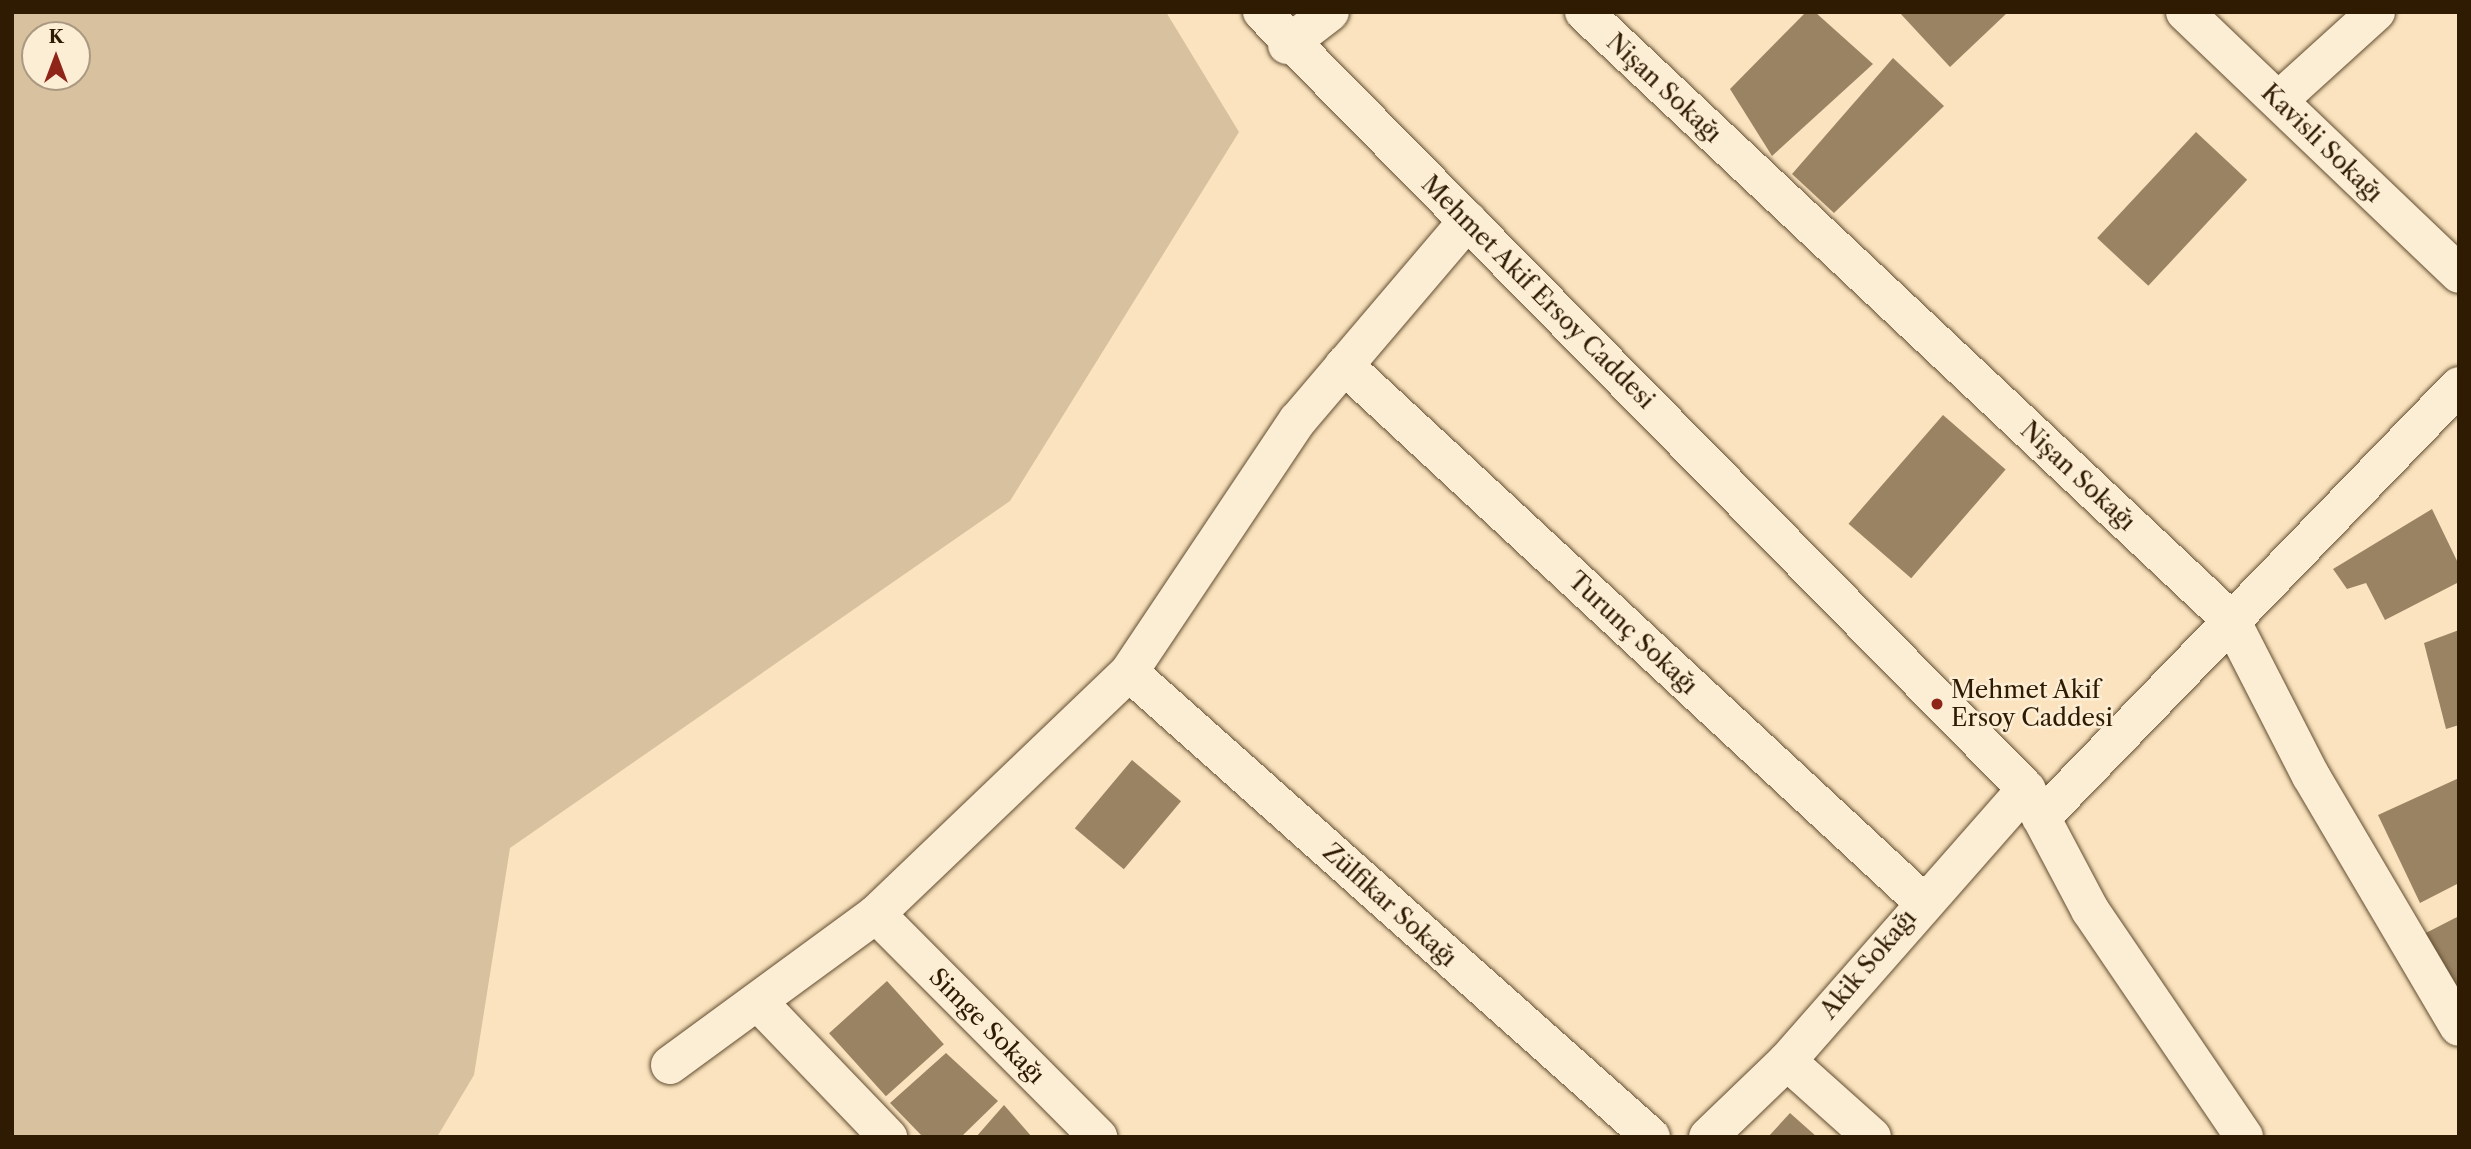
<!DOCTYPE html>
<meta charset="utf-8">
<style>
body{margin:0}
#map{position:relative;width:2471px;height:1149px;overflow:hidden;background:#fae3be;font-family:"Libre Caslon Text",serif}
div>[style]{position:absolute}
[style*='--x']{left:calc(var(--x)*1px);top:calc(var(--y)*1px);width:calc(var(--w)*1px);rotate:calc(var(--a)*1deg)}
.green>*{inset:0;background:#d7c19e}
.building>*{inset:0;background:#998363;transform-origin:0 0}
.roads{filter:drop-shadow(0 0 2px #624d30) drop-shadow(0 0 2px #624d30)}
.street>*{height:38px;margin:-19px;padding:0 19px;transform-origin:19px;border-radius:19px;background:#fcedd5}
.secondary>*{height:38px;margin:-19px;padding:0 19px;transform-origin:19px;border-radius:19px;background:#fcedd5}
.dots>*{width:19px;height:19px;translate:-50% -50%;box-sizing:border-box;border:4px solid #fcedd5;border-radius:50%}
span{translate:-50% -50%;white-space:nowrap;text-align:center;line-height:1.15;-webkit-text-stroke:5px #fcedd5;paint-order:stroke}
.street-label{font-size:24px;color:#2f1b01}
.poi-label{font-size:24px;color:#2f1b01}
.left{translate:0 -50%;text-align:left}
.frame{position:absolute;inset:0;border:14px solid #2f1b01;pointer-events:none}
.north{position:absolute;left:21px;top:21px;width:70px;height:70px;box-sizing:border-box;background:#fcedd5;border:2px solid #aa9980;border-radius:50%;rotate:0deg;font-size:19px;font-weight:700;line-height:28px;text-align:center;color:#2f1b01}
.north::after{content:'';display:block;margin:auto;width:24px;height:32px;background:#8f2418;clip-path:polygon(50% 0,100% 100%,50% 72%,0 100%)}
</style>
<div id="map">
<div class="green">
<i style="clip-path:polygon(evenodd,12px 12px,1166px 12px,1239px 132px,1010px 501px,510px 848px,474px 1075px,437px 1137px,12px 1137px,12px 12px,35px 35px,77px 35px,77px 77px,35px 77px,35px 35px)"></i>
</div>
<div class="building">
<i style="clip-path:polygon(1806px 12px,1815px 12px,1873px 64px,1772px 156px,1730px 89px)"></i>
<i style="clip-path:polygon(1899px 12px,2008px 12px,1950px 67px)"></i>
<i style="clip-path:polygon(1893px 58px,1944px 106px,1834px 213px,1792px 174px)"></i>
<i style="left:2196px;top:132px;width:70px;height:145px;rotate:43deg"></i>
<i style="left:1943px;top:415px;width:83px;height:144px;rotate:41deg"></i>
<i style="clip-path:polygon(2432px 509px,2459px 565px,2459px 582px,2385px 620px,2366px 583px,2347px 589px,2333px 569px)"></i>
<i style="clip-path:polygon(2459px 630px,2459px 725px,2446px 729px,2424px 643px)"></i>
<i style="left:1132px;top:760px;width:64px;height:89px;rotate:40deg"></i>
<i style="clip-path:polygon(2459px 778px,2459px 883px,2420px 903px,2378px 815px)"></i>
<i style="clip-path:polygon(2459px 916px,2459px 987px,2447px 992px,2418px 937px)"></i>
<i style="left:887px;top:981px;width:85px;height:78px;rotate:48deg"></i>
<i style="clip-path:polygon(946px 1053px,998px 1101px,961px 1137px,923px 1137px,890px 1103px)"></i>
<i style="clip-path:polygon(1004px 1105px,1032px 1137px,976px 1137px)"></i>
<i style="clip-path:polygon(1790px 1113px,1817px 1137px,1768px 1137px)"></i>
</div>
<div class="roads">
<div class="street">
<i style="--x:1584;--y:12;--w:888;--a:43.22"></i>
<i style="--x:2231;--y:620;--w:175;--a:62.9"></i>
<i style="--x:2311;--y:776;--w:291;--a:59.5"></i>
<i style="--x:2185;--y:12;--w:379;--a:43.7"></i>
<i style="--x:1287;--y:45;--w:54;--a:-37.5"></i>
<i style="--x:2279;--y:100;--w:131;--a:-42.2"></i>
<i style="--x:1344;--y:365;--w:788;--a:42.84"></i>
<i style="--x:1129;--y:672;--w:699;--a:41.69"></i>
<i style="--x:2041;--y:818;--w:601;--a:-45.94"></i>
<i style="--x:876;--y:914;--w:315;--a:45.1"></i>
<i style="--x:760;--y:1004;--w:185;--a:46.1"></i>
<i style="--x:1787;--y:1061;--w:114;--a:41.8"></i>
<i style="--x:670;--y:1065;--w:255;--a:-36.2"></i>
<i style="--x:876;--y:914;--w:350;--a:-43.7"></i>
<i style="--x:1129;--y:672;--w:303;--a:-56.2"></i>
<i style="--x:1298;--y:420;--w:262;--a:-49.6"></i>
<i style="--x:1708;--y:1137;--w:110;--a:-43.9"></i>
<i style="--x:1787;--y:1061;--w:362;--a:-48.7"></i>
</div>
<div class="secondary">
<i style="--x:1262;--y:12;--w:1090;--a:45.48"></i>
<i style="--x:2026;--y:789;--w:137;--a:62.1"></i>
<i style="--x:2090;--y:910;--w:274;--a:55.8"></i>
</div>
</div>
<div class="dots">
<i style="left:1937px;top:704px;background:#8f2418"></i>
</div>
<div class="street-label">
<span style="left:1664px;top:88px;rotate:43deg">Nişan Sokağı</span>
<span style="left:2322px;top:143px;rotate:44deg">Kavisli Sokağı</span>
<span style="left:1538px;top:292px;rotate:45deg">Mehmet Akif Ersoy Caddesi</span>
<span style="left:2078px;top:476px;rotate:43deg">Nişan Sokağı</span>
<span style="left:1633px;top:633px;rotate:43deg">Turunç Sokağı</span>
<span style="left:1390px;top:905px;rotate:42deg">Zülfikar Sokağı</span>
<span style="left:1868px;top:964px;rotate:-50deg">Akik Sokağı</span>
<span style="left:987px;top:1026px;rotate:45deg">Simge Sokağı</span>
</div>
<div class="poi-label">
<span class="left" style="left:1951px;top:704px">Mehmet Akif<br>Ersoy Caddesi</span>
</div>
<div class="frame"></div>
<div class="north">K</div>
</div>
